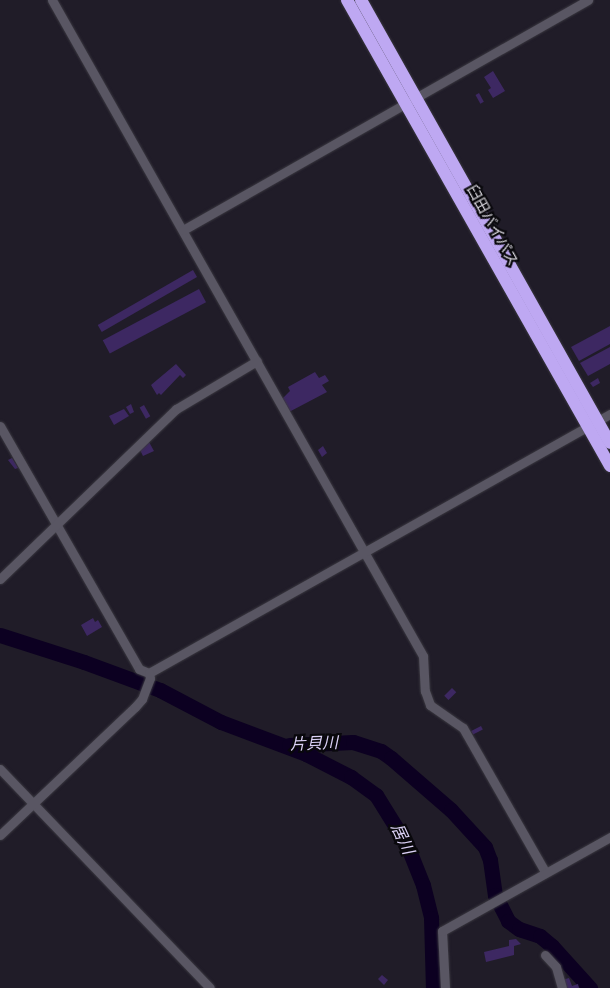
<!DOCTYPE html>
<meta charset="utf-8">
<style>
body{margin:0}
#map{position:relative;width:610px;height:988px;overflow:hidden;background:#201c28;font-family:Montserrat,"Noto Sans JP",sans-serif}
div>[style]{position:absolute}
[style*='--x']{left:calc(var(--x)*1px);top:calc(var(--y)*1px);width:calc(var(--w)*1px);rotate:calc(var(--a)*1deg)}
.river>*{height:15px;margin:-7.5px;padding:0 7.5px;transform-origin:7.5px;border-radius:7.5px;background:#0c0021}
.building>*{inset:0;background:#3d2862;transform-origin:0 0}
.roads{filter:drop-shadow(0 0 1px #3a3840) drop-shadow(0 0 1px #3a3840)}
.minor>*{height:9px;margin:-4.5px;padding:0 4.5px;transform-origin:4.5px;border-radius:4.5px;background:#595663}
.highway>*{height:12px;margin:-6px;padding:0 6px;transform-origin:6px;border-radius:6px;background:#bea8f2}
span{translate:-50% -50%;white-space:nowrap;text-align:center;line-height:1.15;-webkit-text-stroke:4.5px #09080c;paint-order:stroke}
.street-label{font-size:15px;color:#d4d2d9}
.water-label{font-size:16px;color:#dbd1f6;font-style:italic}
</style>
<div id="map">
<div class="river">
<i style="--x:0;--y:635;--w:88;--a:17.8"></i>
<i style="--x:84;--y:662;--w:81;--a:20.2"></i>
<i style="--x:160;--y:690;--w:69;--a:27.7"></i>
<i style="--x:221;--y:722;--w:91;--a:20.6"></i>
<i style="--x:306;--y:754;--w:51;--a:27.1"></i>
<i style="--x:351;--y:777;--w:31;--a:36"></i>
<i style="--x:376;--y:795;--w:59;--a:58.2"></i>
<i style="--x:407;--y:845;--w:43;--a:68.2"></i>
<i style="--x:423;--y:885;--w:34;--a:76"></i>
<i style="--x:431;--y:918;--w:70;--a:88.4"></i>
<i style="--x:289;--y:745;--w:64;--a:-2.7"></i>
<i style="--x:353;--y:742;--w:29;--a:18"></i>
<i style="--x:381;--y:751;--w:12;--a:35"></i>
<i style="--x:391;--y:758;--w:79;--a:40.9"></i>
<i style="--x:451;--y:810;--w:50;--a:47.4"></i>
<i style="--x:485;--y:847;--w:14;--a:69"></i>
<i style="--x:490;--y:860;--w:35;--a:82"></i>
<i style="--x:495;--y:895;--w:29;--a:63"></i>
<i style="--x:508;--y:921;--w:14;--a:36"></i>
<i style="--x:519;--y:929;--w:22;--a:18"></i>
<i style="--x:540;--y:936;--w:16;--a:40"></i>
<i style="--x:552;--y:946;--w:57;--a:47.9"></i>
</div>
<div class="building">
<i style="clip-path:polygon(493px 71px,505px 91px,493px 98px,488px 90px,491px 88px,484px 77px)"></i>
<i style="left:479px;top:93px;width:10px;height:4px;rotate:61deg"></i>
<i style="left:193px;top:270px;width:8px;height:110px;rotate:60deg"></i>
<i style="left:199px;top:289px;width:15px;height:109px;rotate:62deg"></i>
<i style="clip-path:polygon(610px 326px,610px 344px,579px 361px,571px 347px)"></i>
<i style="clip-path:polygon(610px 347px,610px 364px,588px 376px,580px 363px)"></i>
<i style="clip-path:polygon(176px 364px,186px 375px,183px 378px,180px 375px,161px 395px,159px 393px,157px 395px,151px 385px)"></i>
<i style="clip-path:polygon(315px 372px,319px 378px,325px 375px,329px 381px,322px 385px,327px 392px,289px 412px,282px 399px,290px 391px,288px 387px)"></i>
<i style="clip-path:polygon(598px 378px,600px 383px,593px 387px,590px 383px)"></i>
<i style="clip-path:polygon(131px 404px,134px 412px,130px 414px,126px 407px)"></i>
<i style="left:144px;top:405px;width:13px;height:5px;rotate:61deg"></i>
<i style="clip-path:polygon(124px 409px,129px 416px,114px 425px,109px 416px)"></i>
<i style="clip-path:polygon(149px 442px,154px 451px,143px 456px,139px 448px)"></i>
<i style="clip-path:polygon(323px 446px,327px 453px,322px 457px,318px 450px)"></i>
<i style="clip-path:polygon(12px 458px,18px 468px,15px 469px,8px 460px)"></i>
<i style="clip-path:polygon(93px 618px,95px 622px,98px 620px,102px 627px,87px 636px,81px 625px)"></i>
<i style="left:452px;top:688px;width:6px;height:11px;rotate:45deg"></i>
<i style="left:481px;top:726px;width:4px;height:11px;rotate:63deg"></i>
<i style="clip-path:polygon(516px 939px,521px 944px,514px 946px,514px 955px,486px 962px,484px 952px,509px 946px,509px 940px)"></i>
<i style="clip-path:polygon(382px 975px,388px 980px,384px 985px,378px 979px)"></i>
<i style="clip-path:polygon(569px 978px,572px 986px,578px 984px,579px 988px,564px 988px,562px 980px)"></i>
</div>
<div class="roads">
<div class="minor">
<i style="--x:52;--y:0;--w:754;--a:60.51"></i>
<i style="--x:423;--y:656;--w:35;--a:87"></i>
<i style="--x:425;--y:691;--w:15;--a:70"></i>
<i style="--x:430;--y:705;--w:40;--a:34.9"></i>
<i style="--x:463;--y:728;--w:166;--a:60.3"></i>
<i style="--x:183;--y:230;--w:466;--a:-29.6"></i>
<i style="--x:0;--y:426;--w:280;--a:60.2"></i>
<i style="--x:139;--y:669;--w:11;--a:22"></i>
<i style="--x:149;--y:673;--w:529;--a:-29.33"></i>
<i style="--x:0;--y:579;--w:245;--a:-44"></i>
<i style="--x:176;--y:409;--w:94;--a:-30.7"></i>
<i style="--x:0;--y:769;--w:303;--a:46.2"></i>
<i style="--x:0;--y:835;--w:186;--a:-43.5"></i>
<i style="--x:135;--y:707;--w:11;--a:-49"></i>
<i style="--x:142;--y:699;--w:22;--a:-69"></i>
<i style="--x:150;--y:678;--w:5;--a:-101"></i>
<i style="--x:545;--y:955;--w:16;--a:47"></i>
<i style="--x:556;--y:967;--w:22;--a:74"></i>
<i style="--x:445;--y:988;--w:57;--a:-93"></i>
<i style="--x:442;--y:931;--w:193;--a:-29.2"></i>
</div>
<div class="highway">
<i style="--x:347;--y:0;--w:535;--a:60.56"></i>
<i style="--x:361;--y:0;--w:508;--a:60.66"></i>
</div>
</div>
<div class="street-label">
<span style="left:493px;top:225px;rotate:61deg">臼田バイパス</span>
</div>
<div class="water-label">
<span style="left:314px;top:744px;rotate:-2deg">片貝川</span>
<span style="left:402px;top:839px;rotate:65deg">居川</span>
</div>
</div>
